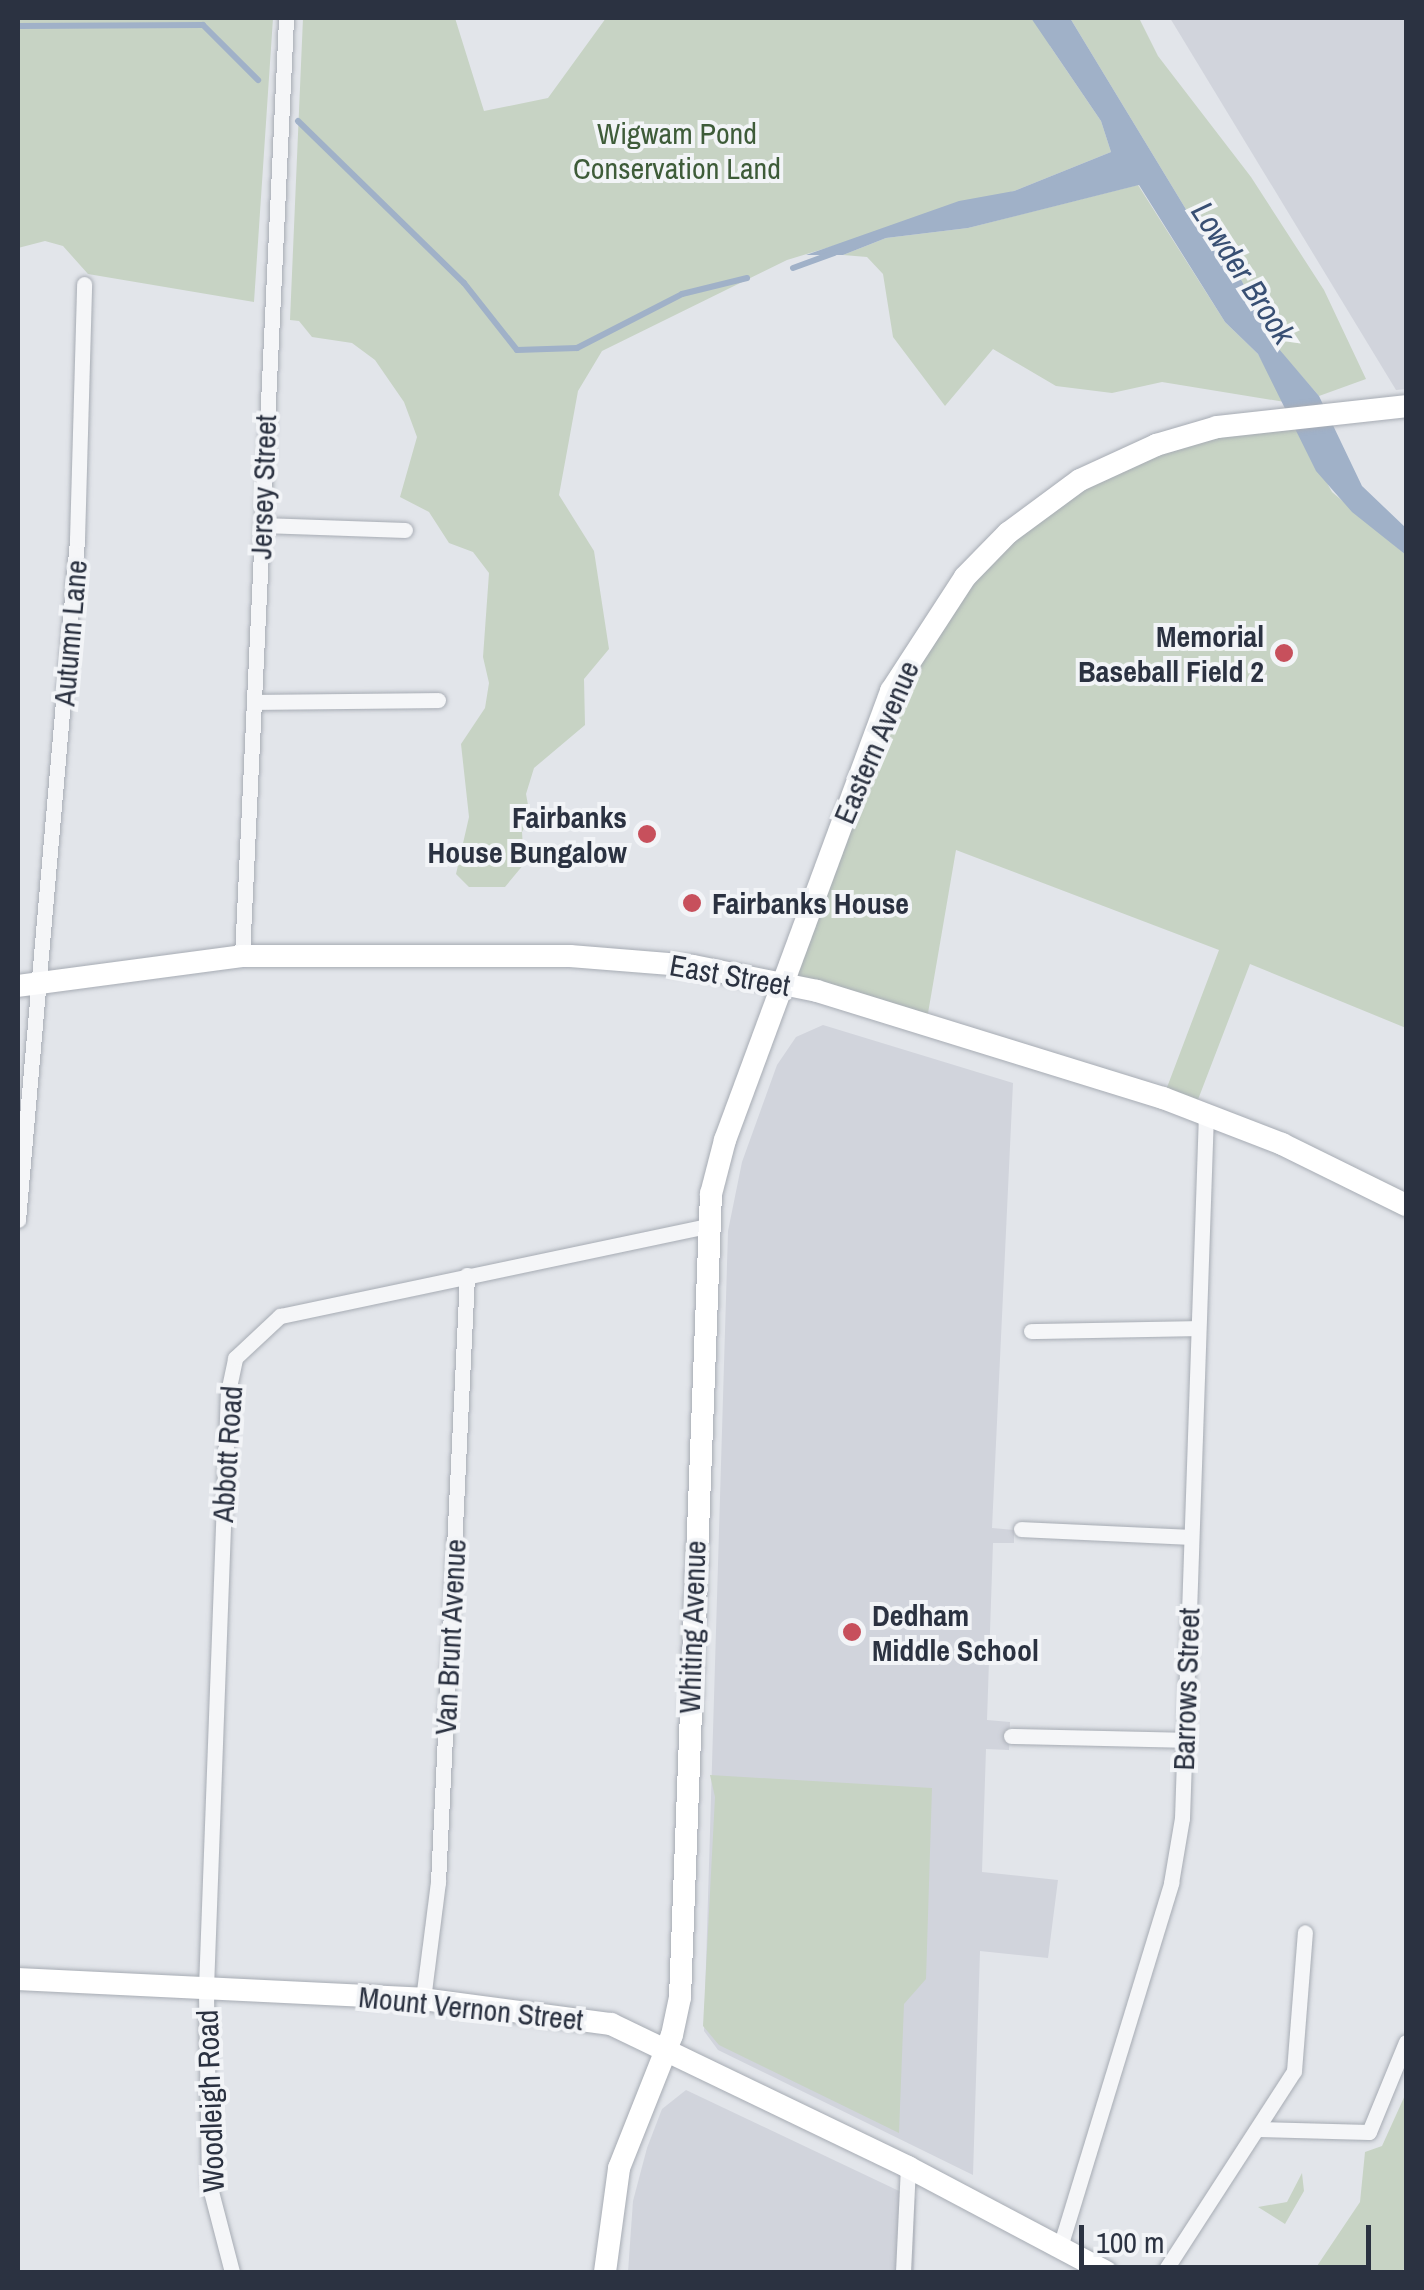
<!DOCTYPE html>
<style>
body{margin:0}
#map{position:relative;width:1424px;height:2290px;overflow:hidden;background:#e2e5ea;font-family:"Archivo Narrow",sans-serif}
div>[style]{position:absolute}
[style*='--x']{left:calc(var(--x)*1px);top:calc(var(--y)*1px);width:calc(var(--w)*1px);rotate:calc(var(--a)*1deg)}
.built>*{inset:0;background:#d1d4dc}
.green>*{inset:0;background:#c7d3c4}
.water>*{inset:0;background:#a0b1c8}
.stream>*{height:6px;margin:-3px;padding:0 3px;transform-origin:3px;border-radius:3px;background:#a0b1c8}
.roads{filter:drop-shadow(0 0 2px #a7acb4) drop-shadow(0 0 2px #a7acb4)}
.street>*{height:15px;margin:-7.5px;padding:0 7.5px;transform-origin:7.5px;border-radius:7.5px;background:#f5f6f8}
.secondary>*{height:22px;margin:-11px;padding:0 11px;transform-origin:11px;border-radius:11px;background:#fff}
.dots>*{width:28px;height:28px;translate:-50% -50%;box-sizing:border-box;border:5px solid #f2f4f7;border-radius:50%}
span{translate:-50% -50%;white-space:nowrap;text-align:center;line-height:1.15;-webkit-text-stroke:8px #f2f4f7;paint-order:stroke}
.park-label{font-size:30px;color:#3e5c39}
.street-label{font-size:30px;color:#2b3241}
.poi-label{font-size:30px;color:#2b3241;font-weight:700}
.right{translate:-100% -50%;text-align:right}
.left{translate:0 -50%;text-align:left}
.water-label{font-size:32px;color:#384f73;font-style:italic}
.frame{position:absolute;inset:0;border:20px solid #2b3241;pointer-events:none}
.scale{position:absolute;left:1079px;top:2225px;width:292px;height:45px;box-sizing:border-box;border:5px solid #2b3241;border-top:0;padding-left:12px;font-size:30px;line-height:35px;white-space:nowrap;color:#2b3241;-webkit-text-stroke:8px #f2f4f7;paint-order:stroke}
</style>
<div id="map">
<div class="built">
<i style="clip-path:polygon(1170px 18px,1406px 18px,1406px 389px,1396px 390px)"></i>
<i style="clip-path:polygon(823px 1025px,1013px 1083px,992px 1528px,1014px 1530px,1014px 1543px,993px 1543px,987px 1720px,1010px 1722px,1009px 1750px,986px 1749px,982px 1872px,1058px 1880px,1048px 1958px,980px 1951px,973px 2175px,718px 2050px,704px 2031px,728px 1231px,742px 1162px,777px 1065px,796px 1037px)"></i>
<i style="clip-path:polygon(686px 2090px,916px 2199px,914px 2272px,628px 2272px,633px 2201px,647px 2148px,662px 2109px)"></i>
</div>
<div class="green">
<i style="clip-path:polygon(18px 18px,273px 18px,254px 302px,88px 274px,63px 246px,45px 241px,18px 248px)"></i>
<i style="clip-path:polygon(303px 18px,455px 18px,484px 111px,548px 98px,606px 18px,1052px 18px,1050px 46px,1101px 121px,1111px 152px,1014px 191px,787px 260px,602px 351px,578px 391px,559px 495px,594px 551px,609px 649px,584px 679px,585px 725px,534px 768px,526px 794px,530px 816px,522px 832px,524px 864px,505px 887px,469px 887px,456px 874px,469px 817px,461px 744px,485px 708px,489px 683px,483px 657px,489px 573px,473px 552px,449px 543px,429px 512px,400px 497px,417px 437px,404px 402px,375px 360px,352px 343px,312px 337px,299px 321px,290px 320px)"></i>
<i style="clip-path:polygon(1070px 18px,1139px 18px,1158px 56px,1251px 177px,1324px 290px,1366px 379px,1319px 396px,1279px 350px,1232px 263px,1187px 211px)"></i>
<i style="clip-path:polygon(1138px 185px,1225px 322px,1258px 354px,1285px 402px,1162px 382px,1112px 393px,1056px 386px,993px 349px,945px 406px,893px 337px,883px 274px,867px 257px,843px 255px,886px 238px,968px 228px)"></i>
<i style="clip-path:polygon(1290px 416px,1332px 492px,1406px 555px,1406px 1028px,1250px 964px,1194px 1110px,1163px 1098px,1219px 950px,956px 850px,926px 1025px,783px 982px,877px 726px,965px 577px,1105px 467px)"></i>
<i style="clip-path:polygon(710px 1775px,932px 1788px,926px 1979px,904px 2004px,899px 2133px,719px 2045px,703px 2026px,715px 1797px)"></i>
<i style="clip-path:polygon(1406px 2093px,1406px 2266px,1402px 2272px,1313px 2272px,1360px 2202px,1365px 2152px,1382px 2146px)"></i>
<i style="clip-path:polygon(1302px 2173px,1304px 2191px,1285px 2224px,1258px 2207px,1287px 2202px)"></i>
</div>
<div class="water">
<i style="clip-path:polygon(1031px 18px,1070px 18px,1187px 211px,1232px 263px,1279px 349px,1319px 396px,1362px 486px,1406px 528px,1406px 555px,1352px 512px,1316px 471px,1258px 354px,1225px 322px,1139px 185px,968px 228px,886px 238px,843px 255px,806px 255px,959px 201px,1014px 191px,1111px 152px,1101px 121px)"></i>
</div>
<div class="stream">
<i style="--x:18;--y:26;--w:185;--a:-0.3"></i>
<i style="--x:203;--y:25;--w:78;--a:45"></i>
<i style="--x:298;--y:121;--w:232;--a:44.3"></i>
<i style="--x:464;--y:283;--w:85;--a:51.7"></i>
<i style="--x:517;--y:350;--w:60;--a:-1.9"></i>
<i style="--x:577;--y:348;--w:118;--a:-27.2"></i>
<i style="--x:682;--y:294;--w:67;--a:-13.8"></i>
<i style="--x:793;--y:268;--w:44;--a:-20.1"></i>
</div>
<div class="roads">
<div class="street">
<i style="--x:262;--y:525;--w:143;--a:2"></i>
<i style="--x:257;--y:702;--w:181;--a:-0.6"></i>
<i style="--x:242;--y:956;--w:939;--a:-87.31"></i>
<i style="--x:18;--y:1220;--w:683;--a:-85.04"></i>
<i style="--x:77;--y:540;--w:256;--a:-88.4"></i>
<i style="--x:1031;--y:1331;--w:164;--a:-1"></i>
<i style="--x:1021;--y:1529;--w:169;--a:2.7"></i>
<i style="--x:1011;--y:1736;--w:174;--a:1.3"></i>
<i style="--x:423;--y:1999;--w:118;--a:-82.7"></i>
<i style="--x:438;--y:1882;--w:608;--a:-87.26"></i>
<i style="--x:1258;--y:2129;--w:111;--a:1.5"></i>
<i style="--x:1369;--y:2132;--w:97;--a:-67.7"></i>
<i style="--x:1060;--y:2247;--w:381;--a:-73"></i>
<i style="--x:1171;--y:1883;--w:66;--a:-80.4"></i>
<i style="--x:1182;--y:1818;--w:704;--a:-88.05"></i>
<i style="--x:232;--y:2272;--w:91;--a:-104.6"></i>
<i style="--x:209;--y:2184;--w:196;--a:-90.9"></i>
<i style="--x:206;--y:1988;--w:596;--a:-87.89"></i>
<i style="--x:228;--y:1392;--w:35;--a:-78"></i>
<i style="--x:235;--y:1358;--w:62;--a:-43"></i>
<i style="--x:280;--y:1316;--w:435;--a:-11.9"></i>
<i style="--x:903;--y:2272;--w:105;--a:-87.3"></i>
<i style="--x:1164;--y:2272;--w:239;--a:-57.1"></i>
<i style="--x:1294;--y:2071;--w:139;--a:-85.5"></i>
</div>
<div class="secondary">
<i style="--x:18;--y:986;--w:226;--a:-7.6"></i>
<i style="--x:242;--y:956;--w:328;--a:0"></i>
<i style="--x:570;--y:956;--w:123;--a:4.6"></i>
<i style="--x:693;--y:966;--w:126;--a:11.4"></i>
<i style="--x:817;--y:991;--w:362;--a:17.2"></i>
<i style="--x:1163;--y:1098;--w:128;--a:21.1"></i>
<i style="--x:1282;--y:1144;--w:138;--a:26.2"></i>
<i style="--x:18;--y:1979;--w:405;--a:2.8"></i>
<i style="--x:423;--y:1999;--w:190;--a:7.6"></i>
<i style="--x:611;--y:2024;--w:330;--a:25.7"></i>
<i style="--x:908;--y:2167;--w:224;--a:27.9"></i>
<i style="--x:605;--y:2272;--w:105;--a:-82.3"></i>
<i style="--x:619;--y:2168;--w:143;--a:-68.3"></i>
<i style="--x:672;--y:2035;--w:39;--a:-78"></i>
<i style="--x:680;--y:1997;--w:804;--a:-87.79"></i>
<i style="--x:711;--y:1194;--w:56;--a:-75.5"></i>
<i style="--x:725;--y:1140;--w:479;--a:-69.7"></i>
<i style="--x:891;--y:691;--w:136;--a:-57"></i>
<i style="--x:965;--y:577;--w:62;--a:-45.7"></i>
<i style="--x:1008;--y:533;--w:89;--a:-36.4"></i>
<i style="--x:1080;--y:480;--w:84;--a:-24.7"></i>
<i style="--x:1156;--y:445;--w:64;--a:-16.4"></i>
<i style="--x:1217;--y:427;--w:190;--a:-6.3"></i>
</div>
</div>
<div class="dots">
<i style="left:1284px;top:653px;background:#c7505c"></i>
<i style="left:647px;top:834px;background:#c7505c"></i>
<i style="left:692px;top:903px;background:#c7505c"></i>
<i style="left:852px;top:1632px;background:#c7505c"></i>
</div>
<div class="park-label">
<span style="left:677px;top:150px">Wigwam Pond<br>Conservation Land</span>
</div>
<div class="street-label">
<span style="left:263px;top:487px;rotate:-88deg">Jersey Street</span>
<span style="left:70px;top:633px;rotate:-85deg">Autumn Lane</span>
<span style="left:876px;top:742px;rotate:-67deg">Eastern Avenue</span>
<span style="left:730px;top:975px;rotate:10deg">East Street</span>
<span style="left:227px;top:1454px;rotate:-86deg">Abbott Road</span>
<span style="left:692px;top:1627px;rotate:-88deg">Whiting Avenue</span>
<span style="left:450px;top:1637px;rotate:-87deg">Van Brunt Avenue</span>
<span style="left:1186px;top:1689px;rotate:-88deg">Barrows Street</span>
<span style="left:471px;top:2008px;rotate:6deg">Mount Vernon Street</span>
<span style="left:210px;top:2101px;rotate:-92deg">Woodleigh Road</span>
</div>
<div class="poi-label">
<span class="right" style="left:1264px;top:653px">Memorial<br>Baseball Field 2</span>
<span class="right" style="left:627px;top:834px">Fairbanks<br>House Bungalow</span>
<span class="left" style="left:712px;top:903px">Fairbanks House</span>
<span class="left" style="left:872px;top:1632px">Dedham<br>Middle School</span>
</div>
<div class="water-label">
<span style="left:1243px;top:273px;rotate:57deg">Lowder Brook</span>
</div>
<div class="frame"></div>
<div class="scale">100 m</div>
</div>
